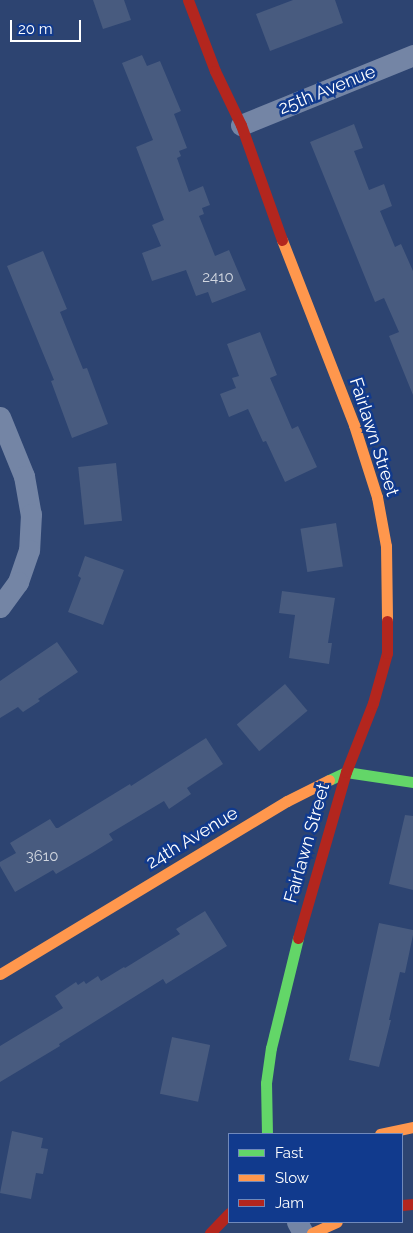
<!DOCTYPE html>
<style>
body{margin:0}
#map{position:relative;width:413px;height:1233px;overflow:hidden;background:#2d4471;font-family:Raleway,sans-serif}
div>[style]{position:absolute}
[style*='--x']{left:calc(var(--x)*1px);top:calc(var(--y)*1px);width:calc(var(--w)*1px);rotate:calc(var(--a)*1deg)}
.building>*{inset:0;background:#485b7f;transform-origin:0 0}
.street>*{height:21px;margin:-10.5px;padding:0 10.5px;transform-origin:10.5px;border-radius:10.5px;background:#7485a5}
.fast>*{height:11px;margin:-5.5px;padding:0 5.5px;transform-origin:5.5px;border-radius:5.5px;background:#63d668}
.slow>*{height:11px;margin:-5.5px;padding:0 5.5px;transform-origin:5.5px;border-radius:5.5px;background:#ff974d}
.jam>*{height:11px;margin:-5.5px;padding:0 5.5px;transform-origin:5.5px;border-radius:5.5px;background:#b3261e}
span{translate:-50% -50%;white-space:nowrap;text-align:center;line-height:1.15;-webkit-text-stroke:5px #113a8d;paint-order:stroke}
.number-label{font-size:15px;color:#d1d6df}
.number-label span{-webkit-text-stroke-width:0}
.street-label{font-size:18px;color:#fff}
.legend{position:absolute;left:228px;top:1133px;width:175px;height:90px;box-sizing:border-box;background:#113a8d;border:1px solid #7089bb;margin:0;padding:6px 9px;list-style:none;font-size:15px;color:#fff}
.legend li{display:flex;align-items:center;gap:10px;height:25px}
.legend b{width:25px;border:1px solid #7089bb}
.scale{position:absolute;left:10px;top:20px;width:71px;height:22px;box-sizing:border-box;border:2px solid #fff;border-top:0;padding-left:6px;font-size:15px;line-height:18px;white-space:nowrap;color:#fff;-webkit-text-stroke:4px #113a8d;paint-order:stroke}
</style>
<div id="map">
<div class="building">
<i style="clip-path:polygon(93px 0,124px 0,131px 20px,103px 29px)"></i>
<i style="clip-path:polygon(293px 0,335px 0,343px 23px,270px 51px,256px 14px)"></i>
<i style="clip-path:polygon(142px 55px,147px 66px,160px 61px,181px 111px,174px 114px,187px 148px,179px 151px,181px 156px,177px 158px,189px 192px,203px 186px,210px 205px,202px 208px,204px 214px,199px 216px,215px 256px,229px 250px,246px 290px,212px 303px,208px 292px,196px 296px,186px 270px,152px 281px,142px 253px,161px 246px,152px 225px,164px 220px,136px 147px,153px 140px,122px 63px)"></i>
<i style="clip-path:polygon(354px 124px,363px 148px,354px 151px,369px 190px,384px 184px,392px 206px,380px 211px,395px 247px,401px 244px,413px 271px,413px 395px,389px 336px,399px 332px,384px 298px,375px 302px,310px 142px)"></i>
<i style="clip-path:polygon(43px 251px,67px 309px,60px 312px,83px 369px,87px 368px,108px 424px,72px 438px,51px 381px,54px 380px,7px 266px)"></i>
<i style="clip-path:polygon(260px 332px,277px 375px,270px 378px,292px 429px,298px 426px,317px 467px,285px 482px,266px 441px,263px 442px,248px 409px,229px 417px,220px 394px,236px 388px,232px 378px,239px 376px,227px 344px)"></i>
<i style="left:116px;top:463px;width:58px;height:38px;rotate:84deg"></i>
<i style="left:336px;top:523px;width:44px;height:36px;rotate:81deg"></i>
<i style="clip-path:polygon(85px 556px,124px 570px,103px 625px,68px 612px,81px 578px,78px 576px)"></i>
<i style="clip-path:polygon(282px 591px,335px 598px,328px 643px,332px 643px,329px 664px,289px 658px,295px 615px,279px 613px)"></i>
<i style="clip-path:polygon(57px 642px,78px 672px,38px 699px,40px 701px,23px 712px,18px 707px,0 718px,0 681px)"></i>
<i style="left:285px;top:684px;width:35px;height:63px;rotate:50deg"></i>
<i style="clip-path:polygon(206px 738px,223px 764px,187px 788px,191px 794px,169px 809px,164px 801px,109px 834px,113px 840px,92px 853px,56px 874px,53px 870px,15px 892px,0 866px,0 862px,16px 853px,10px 843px,50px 819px,56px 828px,58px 828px,130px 784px,131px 786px)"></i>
<i style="clip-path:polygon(405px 815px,413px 816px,413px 890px,389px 884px)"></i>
<i style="clip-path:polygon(205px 911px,227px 946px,166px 984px,163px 979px,59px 1044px,60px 1046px,0 1082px,0 1046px,63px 1008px,55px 996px,76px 982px,78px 985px,84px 981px,86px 984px,98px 976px,101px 981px,124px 967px,125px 968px,180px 934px,176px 929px)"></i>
<i style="clip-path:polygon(379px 923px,413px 930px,413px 935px,405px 973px,400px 972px,389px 1020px,391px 1020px,379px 1067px,349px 1060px)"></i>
<i style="left:172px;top:1037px;width:39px;height:58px;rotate:12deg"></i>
<i style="clip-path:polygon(12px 1131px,43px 1138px,41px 1148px,48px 1149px,43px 1174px,36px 1173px,31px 1199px,0 1193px)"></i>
</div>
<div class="street">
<i style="--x:241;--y:125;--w:186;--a:-22.1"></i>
<i style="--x:0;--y:417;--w:64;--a:67.9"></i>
<i style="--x:24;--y:476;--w:39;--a:80"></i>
<i style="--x:31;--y:514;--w:36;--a:93"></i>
<i style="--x:29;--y:550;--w:34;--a:109"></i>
<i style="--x:18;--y:582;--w:31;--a:126"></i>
<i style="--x:297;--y:1222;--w:13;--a:61"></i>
</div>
<div class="fast">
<i style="--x:329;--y:780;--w:19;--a:-25"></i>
<i style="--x:346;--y:772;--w:68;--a:8.5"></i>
<i style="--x:267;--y:1134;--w:51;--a:-91.1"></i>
<i style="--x:266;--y:1083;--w:35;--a:-82"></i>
<i style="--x:271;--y:1048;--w:113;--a:-76.2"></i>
</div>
<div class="slow">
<i style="--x:282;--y:240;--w:199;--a:68.7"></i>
<i style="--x:354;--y:425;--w:76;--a:72.3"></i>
<i style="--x:377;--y:497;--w:50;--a:79.6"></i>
<i style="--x:386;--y:546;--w:75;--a:89.2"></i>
<i style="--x:0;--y:974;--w:335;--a:-31.1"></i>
<i style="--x:287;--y:801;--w:47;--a:-26.6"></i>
<i style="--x:380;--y:1134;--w:34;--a:-12"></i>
<i style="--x:312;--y:1233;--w:27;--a:-24"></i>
</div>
<div class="jam">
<i style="--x:188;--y:0;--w:76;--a:69.2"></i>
<i style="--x:215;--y:71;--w:60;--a:64.3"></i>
<i style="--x:241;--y:125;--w:122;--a:70.4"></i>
<i style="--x:298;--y:938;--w:173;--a:-73.9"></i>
<i style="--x:346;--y:772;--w:74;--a:-68.6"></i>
<i style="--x:373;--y:703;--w:52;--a:-74.4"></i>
<i style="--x:387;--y:653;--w:32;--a:-90"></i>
<i style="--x:402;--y:1205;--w:11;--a:-5"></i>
<i style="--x:210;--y:1233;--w:28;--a:-46"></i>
</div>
<div class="number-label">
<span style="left:218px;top:278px">2410</span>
<span style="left:42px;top:857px">3610</span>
</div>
<div class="street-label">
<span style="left:327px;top:90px;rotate:-22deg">25th Avenue</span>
<span style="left:374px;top:437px;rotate:72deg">Fairlawn Street</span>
<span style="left:192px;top:838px;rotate:-31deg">24th Avenue</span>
<span style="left:307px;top:843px;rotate:-74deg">Fairlawn Street</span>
</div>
<ul class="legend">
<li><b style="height:6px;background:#63d668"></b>Fast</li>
<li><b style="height:6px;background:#ff974d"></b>Slow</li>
<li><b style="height:6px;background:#b3261e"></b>Jam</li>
</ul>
<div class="scale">20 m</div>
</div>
